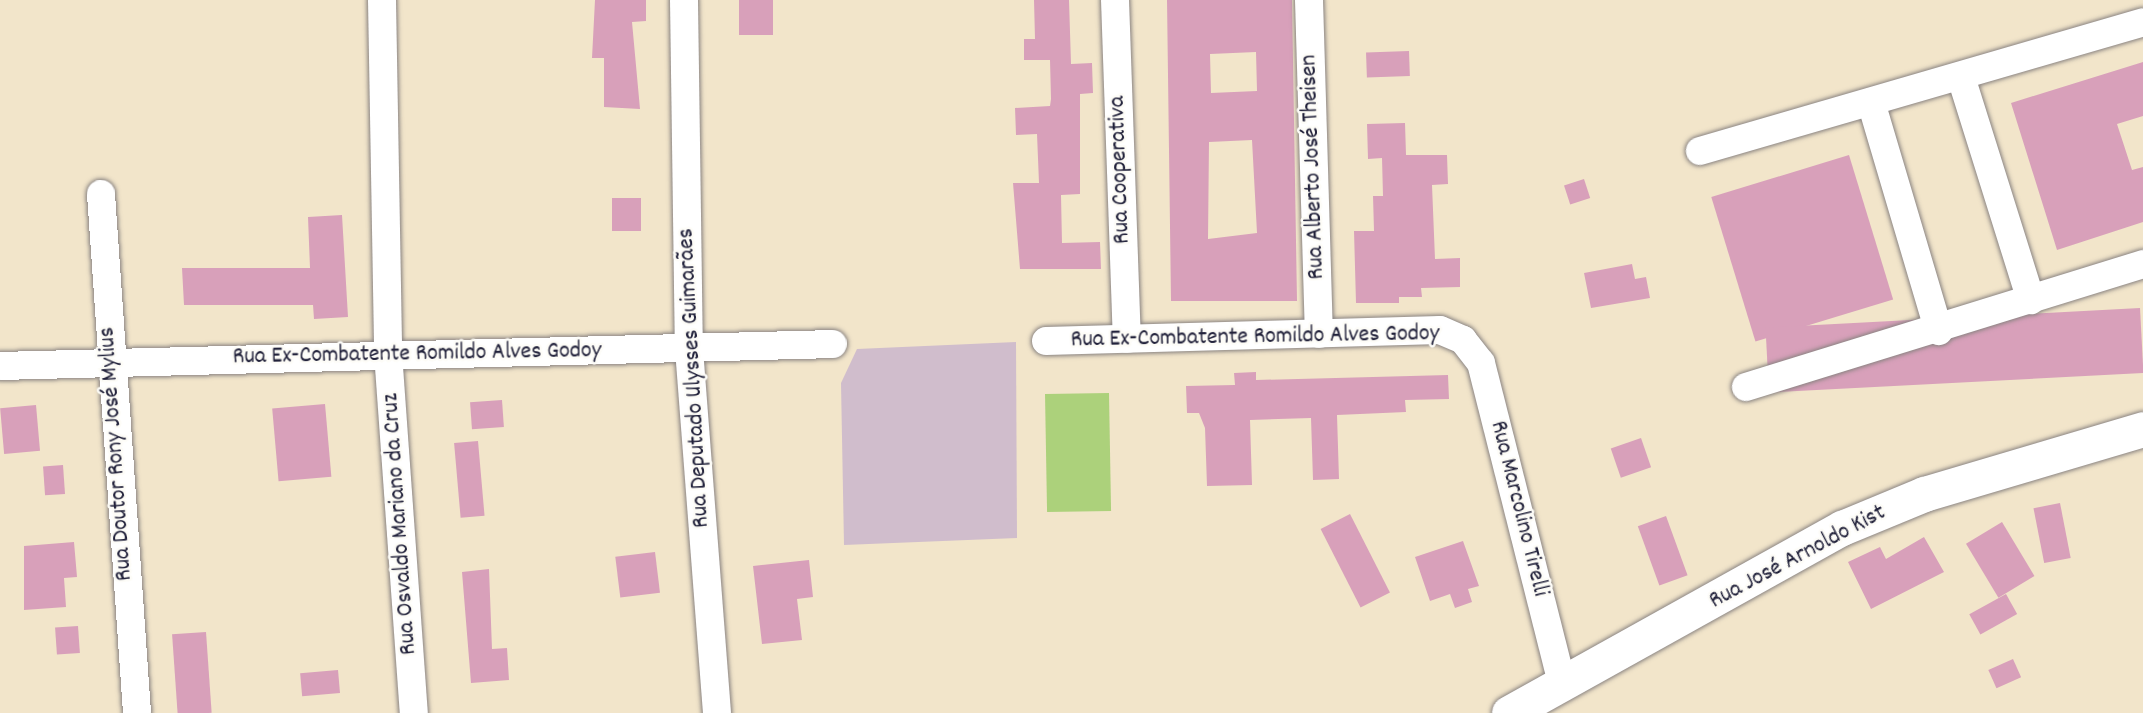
<!DOCTYPE html>
<meta charset="utf-8">
<style>
body{margin:0}
#map{position:relative;width:2143px;height:713px;overflow:hidden;background:#f2e5ca;font-family:Dekko,sans-serif}
div>[style]{position:absolute}
[style*='--x']{left:calc(var(--x)*1px);top:calc(var(--y)*1px);width:calc(var(--w)*1px);rotate:calc(var(--a)*1deg)}
.industrial>*{inset:0;background:#d0bdcc}
.green>*{inset:0;background:#acd17b;transform-origin:0 0}
.building>*{inset:0;background:#d8a0ba;transform-origin:0 0}
.roads{filter:drop-shadow(0 0 2px #8a8482) drop-shadow(0 0 2px #8a8482)}
.minor>*{height:28px;margin:-14px;padding:0 14px;transform-origin:14px;border-radius:14px;background:#fff}
.tertiary>*{height:35px;margin:-17.5px;padding:0 17.5px;transform-origin:17.5px;border-radius:17.5px;background:#fff}
span{translate:-50% -50%;white-space:nowrap;text-align:center;line-height:1.15;-webkit-text-stroke:5px #fdfcf7;paint-order:stroke}
.street-label{font-size:24px;color:#22223b}
</style>
<div id="map">
<div class="industrial">
<i style="clip-path:polygon(1016px 342px,1017px 538px,844px 545px,841px 383px,857px 349px)"></i>
</div>
<div class="green">
<i style="left:1109px;top:393px;width:118px;height:64px;rotate:89deg"></i>
</div>
<div class="building">
<i style="clip-path:polygon(595px 0,646px 0,646px 21px,632px 22px,640px 109px,604px 107px,604px 58px,592px 58px)"></i>
<i style="left:739px;top:0;width:34px;height:35px"></i>
<i style="clip-path:polygon(1034px 0,1069px 0,1071px 64px,1092px 63px,1093px 93px,1080px 94px,1080px 194px,1061px 195px,1062px 243px,1100px 242px,1101px 269px,1020px 269px,1013px 183px,1039px 183px,1037px 134px,1016px 135px,1015px 108px,1050px 106px,1051px 99px,1050px 60px,1024px 60px,1024px 39px,1035px 39px)"></i>
<i style="clip-path:polygon(evenodd,1167px 0,1292px 0,1297px 301px,1171px 301px,1167px 0,1256px 52px,1257px 91px,1211px 93px,1210px 54px,1256px 52px,1167px 0,1252px 140px,1257px 233px,1208px 239px,1209px 142px,1252px 140px)"></i>
<i style="left:1409px;top:51px;width:25px;height:43px;rotate:88deg"></i>
<i style="clip-path:polygon(2143px 62px,2143px 116px,2117px 124px,2132px 170px,2143px 167px,2143px 222px,2057px 250px,2011px 103px)"></i>
<i style="clip-path:polygon(1405px 123px,1406px 155px,1447px 155px,1448px 184px,1432px 185px,1435px 259px,1460px 258px,1460px 287px,1421px 288px,1422px 297px,1399px 297px,1399px 303px,1356px 303px,1354px 231px,1374px 231px,1373px 196px,1383px 196px,1382px 158px,1368px 159px,1367px 124px)"></i>
<i style="left:1849px;top:155px;width:151px;height:144px;rotate:73deg"></i>
<i style="left:1584px;top:179px;width:20px;height:21px;rotate:72deg"></i>
<i style="left:612px;top:198px;width:29px;height:33px"></i>
<i style="clip-path:polygon(342px 215px,348px 317px,314px 319px,313px 305px,184px 305px,182px 268px,310px 268px,308px 217px)"></i>
<i style="clip-path:polygon(1632px 264px,1635px 279px,1646px 277px,1650px 298px,1591px 308px,1584px 273px)"></i>
<i style="left:2140px;top:308px;width:65px;height:375px;rotate:87deg"></i>
<i style="clip-path:polygon(1256px 372px,1256px 380px,1448px 375px,1449px 399px,1405px 400px,1406px 412px,1337px 415px,1339px 479px,1313px 480px,1311px 418px,1250px 420px,1252px 485px,1207px 486px,1205px 428px,1199px 413px,1187px 413px,1186px 386px,1235px 385px,1234px 373px)"></i>
<i style="left:502px;top:400px;width:27px;height:32px;rotate:86deg"></i>
<i style="left:325px;top:404px;width:73px;height:53px;rotate:85deg"></i>
<i style="left:36px;top:405px;width:46px;height:36px;rotate:85deg"></i>
<i style="left:1641px;top:438px;width:31px;height:32px;rotate:71deg"></i>
<i style="left:478px;top:441px;width:75px;height:24px;rotate:85deg"></i>
<i style="left:63px;top:465px;width:29px;height:20px;rotate:86deg"></i>
<i style="left:2060px;top:503px;width:56px;height:27px;rotate:79deg"></i>
<i style="left:1350px;top:514px;width:88px;height:33px;rotate:63deg"></i>
<i style="left:1666px;top:516px;width:63px;height:30px;rotate:70deg"></i>
<i style="left:2002px;top:522px;width:63px;height:42px;rotate:59deg"></i>
<i style="clip-path:polygon(1924px 537px,1944px 572px,1871px 609px,1848px 562px,1880px 547px,1886px 559px)"></i>
<i style="clip-path:polygon(1463px 541px,1479px 586px,1468px 589px,1472px 602px,1455px 608px,1450px 594px,1430px 601px,1415px 557px)"></i>
<i style="clip-path:polygon(74px 542px,77px 577px,64px 578px,66px 607px,24px 610px,24px 546px)"></i>
<i style="left:655px;top:552px;width:41px;height:40px;rotate:83deg"></i>
<i style="clip-path:polygon(809px 560px,813px 597px,797px 599px,802px 640px,762px 644px,753px 566px)"></i>
<i style="clip-path:polygon(489px 569px,492px 649px,507px 648px,509px 680px,471px 683px,462px 572px)"></i>
<i style="left:2006px;top:594px;width:23px;height:42px;rotate:61deg"></i>
<i style="left:78px;top:626px;width:27px;height:23px;rotate:86deg"></i>
<i style="left:206px;top:632px;width:81px;height:34px;rotate:86deg"></i>
<i style="left:2013px;top:659px;width:20px;height:27px;rotate:66deg"></i>
<i style="left:338px;top:670px;width:23px;height:38px;rotate:85deg"></i>
</div>
<div class="roads">
<div class="minor">
<i style="--x:382;--y:0;--w:353;--a:89"></i>
<i style="--x:388;--y:353;--w:361;--a:85.9"></i>
<i style="--x:684;--y:0;--w:349;--a:89.2"></i>
<i style="--x:689;--y:349;--w:365;--a:85.6"></i>
<i style="--x:1115;--y:0;--w:339;--a:88"></i>
<i style="--x:1309;--y:0;--w:334;--a:88.3"></i>
<i style="--x:1961;--y:77;--w:234;--a:72.6"></i>
<i style="--x:1871;--y:102;--w:239;--a:73.5"></i>
<i style="--x:1700;--y:151;--w:461;--a:-16.2"></i>
<i style="--x:101;--y:194;--w:520;--a:86.03"></i>
<i style="--x:1046;--y:341;--w:394;--a:-1.6"></i>
<i style="--x:1440;--y:330;--w:25;--a:23"></i>
<i style="--x:1463;--y:340;--w:29;--a:52"></i>
<i style="--x:1481;--y:363;--w:331;--a:75.8"></i>
<i style="--x:0;--y:366;--w:833;--a:-1.51"></i>
<i style="--x:1746;--y:387;--w:416;--a:-17.2"></i>
</div>
<div class="tertiary">
<i style="--x:1509;--y:713;--w:381;--a:-29.1"></i>
<i style="--x:1842;--y:528;--w:89;--a:-22.5"></i>
<i style="--x:1924;--y:494;--w:228;--a:-16.5"></i>
</div>
</div>
<div class="street-label">
<span style="left:1314px;top:167px;rotate:-92deg">Rua Alberto José Theisen</span>
<span style="left:1121px;top:170px;rotate:-92deg">Rua Cooperativa</span>
<span style="left:1255px;top:338px;rotate:-1deg">Rua Ex-Combatente Romildo Alves Godoy</span>
<span style="left:417px;top:355px;rotate:-1deg">Rua Ex-Combatente Romildo Alves Godoy</span>
<span style="left:695px;top:378px;rotate:-93deg">Rua Deputado Ulysses Guimarães</span>
<span style="left:117px;top:454px;rotate:-94deg">Rua Doutor Rony José Mylius</span>
<span style="left:1518px;top:509px;rotate:76deg">Rua Marcolino Tirelli</span>
<span style="left:401px;top:524px;rotate:-94deg">Rua Osvaldo Mariano da Cruz</span>
<span style="left:1798px;top:558px;rotate:-28deg">Rua José Arnoldo Kist</span>
</div>
</div>
